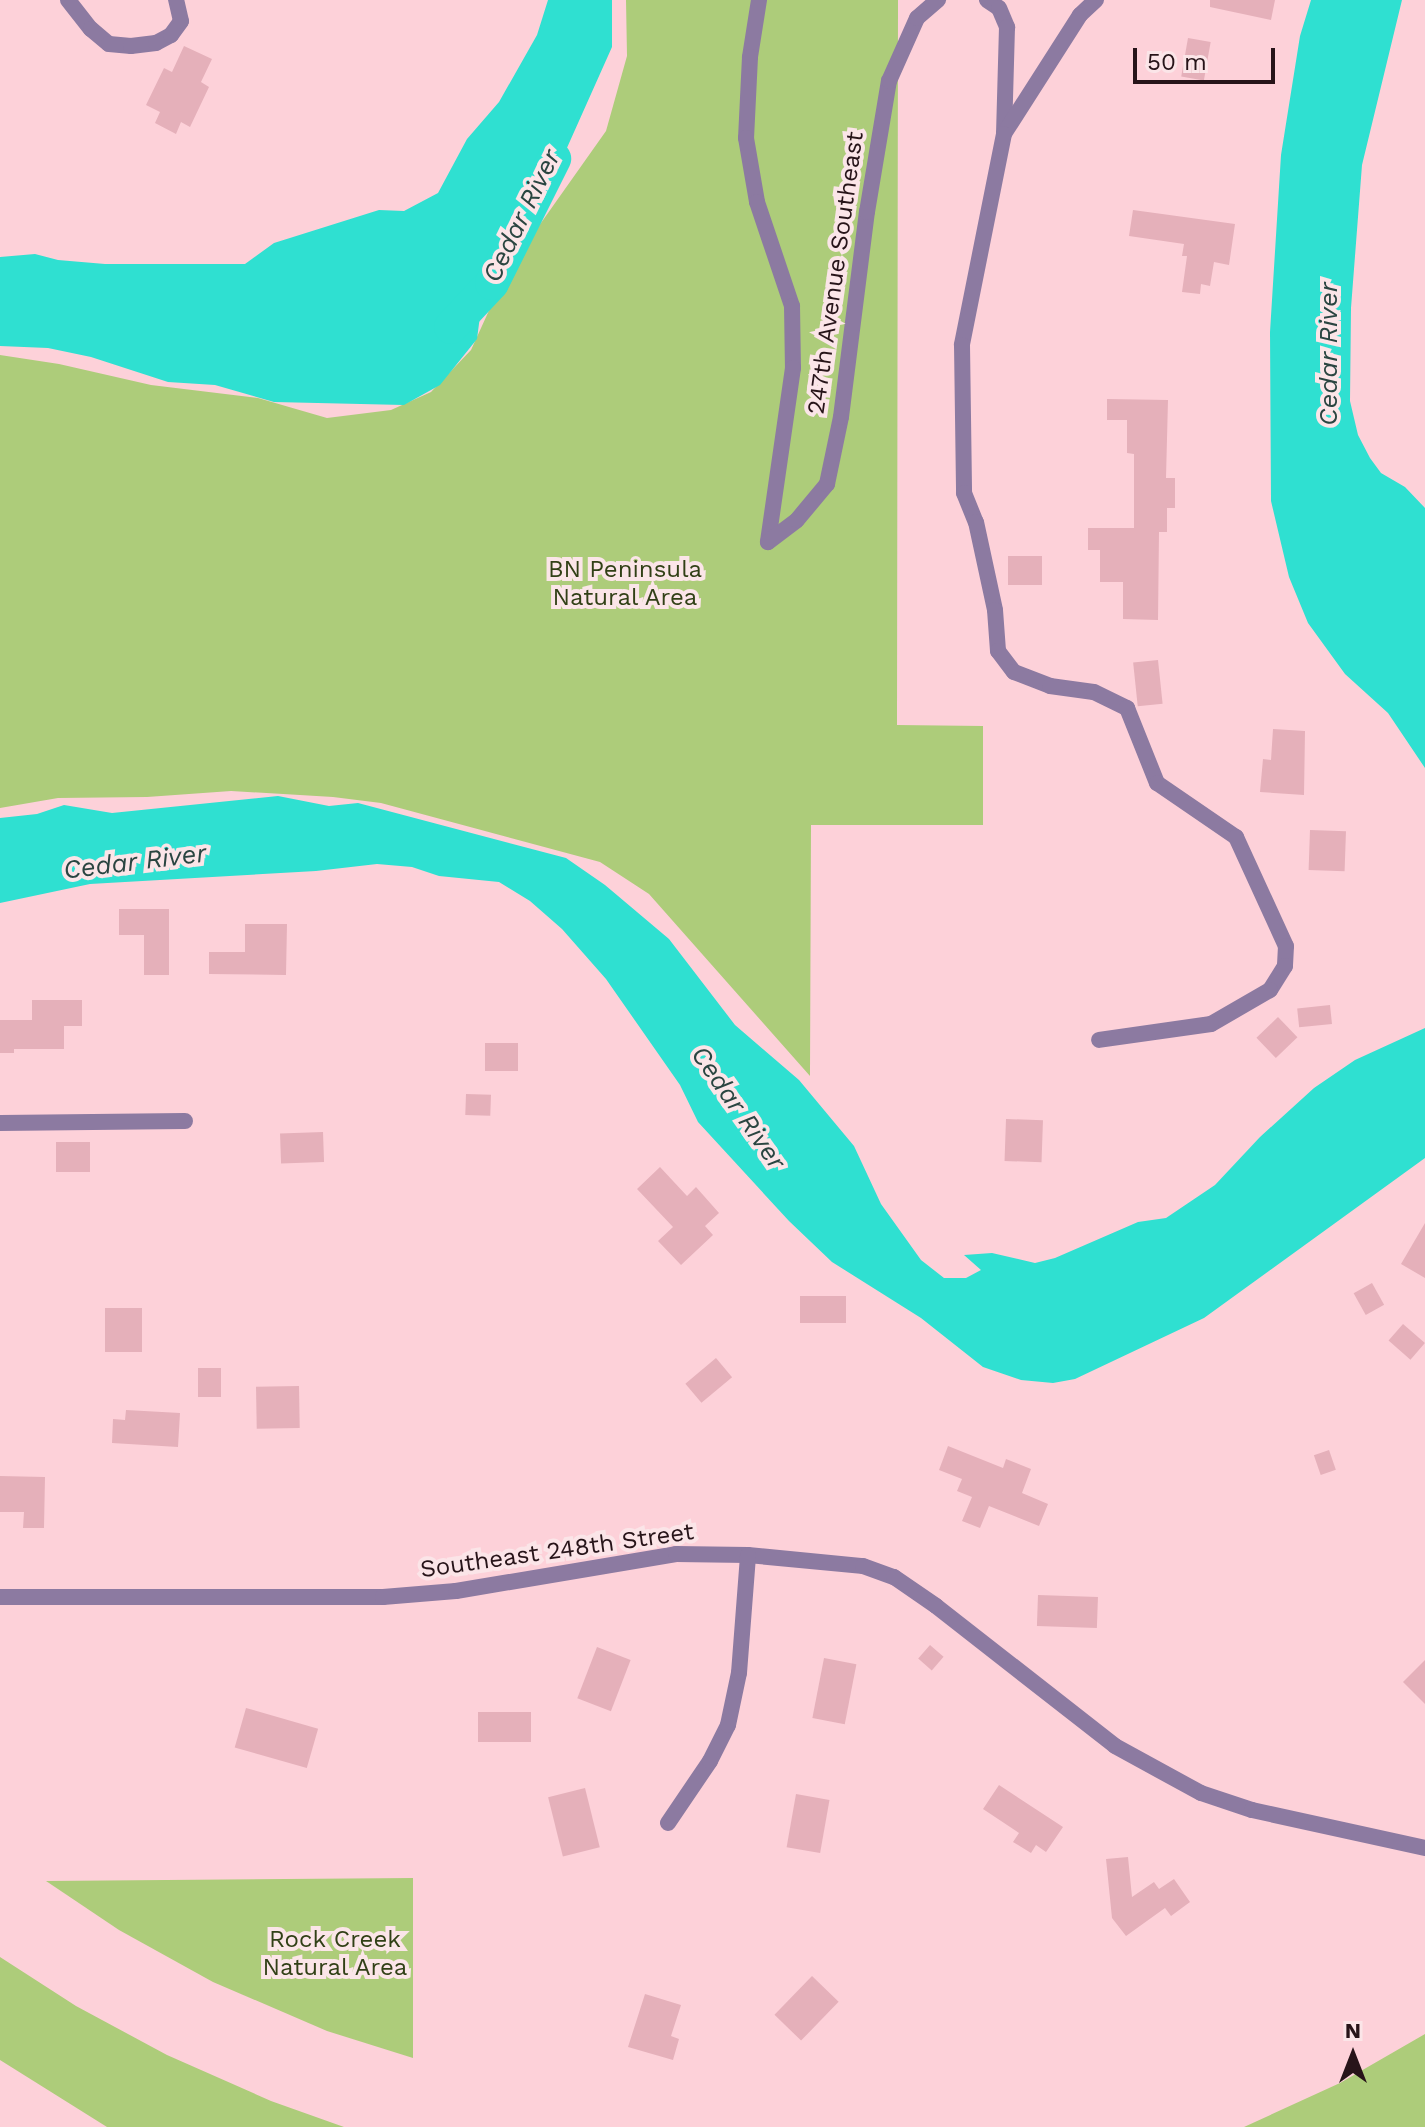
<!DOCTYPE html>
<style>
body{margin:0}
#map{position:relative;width:1425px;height:2127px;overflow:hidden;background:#fdd1d9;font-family:"Work Sans",sans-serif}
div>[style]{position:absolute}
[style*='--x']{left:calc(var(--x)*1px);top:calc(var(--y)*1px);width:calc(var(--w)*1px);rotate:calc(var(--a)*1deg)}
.green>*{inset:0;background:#adcc7a}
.water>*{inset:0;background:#2fe0d1}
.river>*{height:34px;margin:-17px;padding:0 17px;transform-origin:17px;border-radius:17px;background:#2fe0d1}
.building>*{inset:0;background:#e5b0ba;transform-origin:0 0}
.street>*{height:16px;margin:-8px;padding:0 8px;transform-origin:8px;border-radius:8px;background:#8c7aa1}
span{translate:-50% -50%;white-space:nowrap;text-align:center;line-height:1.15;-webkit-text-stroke:8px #fbe5e8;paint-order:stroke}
.street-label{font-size:24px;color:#271419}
.park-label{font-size:24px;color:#314016}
.water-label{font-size:26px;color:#2a4541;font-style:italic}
.north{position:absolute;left:1313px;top:2015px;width:80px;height:80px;-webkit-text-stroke:6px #fbe5e8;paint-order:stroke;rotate:0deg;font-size:22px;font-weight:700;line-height:32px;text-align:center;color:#271419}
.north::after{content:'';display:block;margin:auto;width:28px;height:36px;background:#271419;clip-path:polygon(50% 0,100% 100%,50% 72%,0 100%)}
.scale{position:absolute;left:1133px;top:48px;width:142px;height:36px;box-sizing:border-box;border:4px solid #271419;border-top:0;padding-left:10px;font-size:24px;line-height:28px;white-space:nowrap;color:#271419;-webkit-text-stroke:6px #fbe5e8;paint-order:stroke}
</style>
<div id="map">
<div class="green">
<i style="clip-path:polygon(626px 0,898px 0,897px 725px,983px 726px,983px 825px,811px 825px,810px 1076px,649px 894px,600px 862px,381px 803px,333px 797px,231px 791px,147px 797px,58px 798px,0 808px,0 355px,59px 364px,151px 385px,258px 398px,327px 418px,391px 410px,431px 392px,471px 350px,507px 271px,606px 131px,627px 56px)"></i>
<i style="clip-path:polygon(413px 1878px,413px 2058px,327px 2031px,213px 1982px,119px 1930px,46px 1881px)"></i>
<i style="clip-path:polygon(0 1957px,76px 2006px,167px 2055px,271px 2101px,344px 2127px,107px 2127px,0 2060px)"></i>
<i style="clip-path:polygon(1425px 2034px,1425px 2127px,1244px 2127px,1340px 2083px)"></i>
</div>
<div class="water">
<i style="clip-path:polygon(548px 0,612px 0,612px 47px,566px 150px,535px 200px,514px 218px,488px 255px,477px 339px,440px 385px,404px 405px,274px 402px,215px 385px,168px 382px,91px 357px,48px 348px,0 346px,0 257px,35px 254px,58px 260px,105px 264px,245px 264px,274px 243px,379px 210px,404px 211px,438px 193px,467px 139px,499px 102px,537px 35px)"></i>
<i style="clip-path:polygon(1311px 0,1402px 0,1362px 165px,1351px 308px,1350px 401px,1358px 435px,1370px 458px,1381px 473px,1405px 487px,1425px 508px,1425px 768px,1388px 713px,1345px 674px,1308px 623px,1289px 577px,1271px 501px,1270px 332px,1281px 155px,1300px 36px)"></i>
<i style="clip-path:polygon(278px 796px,329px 806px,358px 803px,566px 858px,605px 885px,669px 939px,735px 1025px,799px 1080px,854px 1146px,881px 1204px,921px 1260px,944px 1278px,966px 1278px,981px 1270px,964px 1255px,992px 1253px,1035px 1263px,1055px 1258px,1138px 1222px,1166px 1218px,1215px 1185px,1260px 1137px,1314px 1088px,1355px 1060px,1425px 1028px,1425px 1158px,1204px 1318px,1075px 1379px,1053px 1383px,1021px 1380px,983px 1367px,921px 1318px,832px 1262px,789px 1221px,698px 1122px,680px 1085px,606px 979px,562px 929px,530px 901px,499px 882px,439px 876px,412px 867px,377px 864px,316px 871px,90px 884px,0 903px,0 818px,37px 814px,64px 805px,112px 813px)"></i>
</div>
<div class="river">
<i style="--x:451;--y:327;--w:60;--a:-47"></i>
<i style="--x:492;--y:283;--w:139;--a:-63.4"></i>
</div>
<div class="building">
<i style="clip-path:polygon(1210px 0,1275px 0,1271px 20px,1210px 7px)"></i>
<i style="left:1188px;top:38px;width:23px;height:39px;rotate:10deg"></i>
<i style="clip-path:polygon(184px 46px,212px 59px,201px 82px,209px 87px,190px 127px,181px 122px,176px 134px,155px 123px,160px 112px,146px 105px,164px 68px,172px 72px)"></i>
<i style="clip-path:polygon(1133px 210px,1235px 224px,1229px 265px,1214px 262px,1210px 286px,1201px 284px,1200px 294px,1182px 292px,1187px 256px,1182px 256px,1184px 244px,1129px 236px)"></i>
<i style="clip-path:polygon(1107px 399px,1168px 400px,1166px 478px,1175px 478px,1175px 508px,1167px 508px,1167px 532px,1159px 532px,1158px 620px,1123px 619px,1123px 582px,1100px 582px,1100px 550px,1088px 550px,1088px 528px,1134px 528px,1134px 454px,1127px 453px,1127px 420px,1107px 420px)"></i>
<i style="left:1008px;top:556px;width:34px;height:29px"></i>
<i style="left:1158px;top:660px;width:44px;height:25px;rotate:84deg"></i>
<i style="clip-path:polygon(1273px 729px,1305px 731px,1304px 795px,1260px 792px,1263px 759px,1271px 760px)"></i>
<i style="left:1310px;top:830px;width:36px;height:40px;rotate:2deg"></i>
<i style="clip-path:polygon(119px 909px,169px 909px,169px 975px,144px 975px,144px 935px,119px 935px)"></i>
<i style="clip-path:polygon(245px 924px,287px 924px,286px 975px,209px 974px,209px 952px,245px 952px)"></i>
<i style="clip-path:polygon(32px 1000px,82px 1000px,82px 1026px,64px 1026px,64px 1049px,14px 1049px,14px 1053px,0 1053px,0 1020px,32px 1020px)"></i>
<i style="left:1330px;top:1005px;width:19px;height:33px;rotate:84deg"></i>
<i style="left:1278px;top:1017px;width:28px;height:30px;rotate:46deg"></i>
<i style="left:485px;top:1043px;width:33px;height:28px"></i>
<i style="left:466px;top:1094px;width:25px;height:21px;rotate:2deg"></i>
<i style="left:1006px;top:1119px;width:37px;height:42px;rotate:2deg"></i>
<i style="left:323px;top:1132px;width:30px;height:43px;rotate:88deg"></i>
<i style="left:56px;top:1142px;width:34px;height:30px"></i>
<i style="clip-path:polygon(660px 1167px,687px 1196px,696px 1187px,719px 1213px,705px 1226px,713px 1235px,681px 1265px,658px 1241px,673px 1227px,637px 1189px)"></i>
<i style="clip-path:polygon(1425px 1223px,1425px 1278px,1401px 1264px)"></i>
<i style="left:1372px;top:1283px;width:25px;height:21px;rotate:61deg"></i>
<i style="left:800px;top:1296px;width:46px;height:27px"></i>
<i style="left:105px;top:1308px;width:37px;height:44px"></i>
<i style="left:1403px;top:1324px;width:29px;height:22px;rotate:41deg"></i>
<i style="left:716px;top:1358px;width:25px;height:40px;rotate:50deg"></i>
<i style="left:198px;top:1368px;width:23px;height:29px"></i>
<i style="left:299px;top:1386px;width:42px;height:43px;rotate:89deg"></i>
<i style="clip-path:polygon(126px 1410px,180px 1413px,178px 1447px,112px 1443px,113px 1419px,125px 1420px)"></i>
<i style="clip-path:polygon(948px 1446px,1003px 1468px,1006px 1459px,1031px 1469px,1022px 1493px,1048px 1504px,1039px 1526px,989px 1506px,980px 1528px,962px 1521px,972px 1497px,957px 1491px,962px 1479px,939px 1470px)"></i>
<i style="left:1329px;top:1450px;width:21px;height:16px;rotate:71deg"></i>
<i style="clip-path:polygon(0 1476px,45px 1477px,44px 1528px,23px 1528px,24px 1512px,0 1512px)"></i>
<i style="left:1038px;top:1595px;width:60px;height:31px;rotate:2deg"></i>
<i style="left:930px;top:1645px;width:18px;height:18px;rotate:41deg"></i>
<i style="left:597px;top:1647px;width:36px;height:55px;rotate:21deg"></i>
<i style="left:824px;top:1658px;width:33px;height:61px;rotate:11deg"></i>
<i style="clip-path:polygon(1425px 1660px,1425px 1704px,1403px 1682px)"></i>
<i style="left:246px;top:1708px;width:75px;height:41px;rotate:16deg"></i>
<i style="left:478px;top:1712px;width:53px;height:30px"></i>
<i style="clip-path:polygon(999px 1785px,1063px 1827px,1046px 1852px,1036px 1845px,1031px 1853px,1013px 1842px,1019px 1833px,983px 1809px)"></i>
<i style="left:585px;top:1788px;width:61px;height:38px;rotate:76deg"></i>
<i style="left:796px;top:1794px;width:34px;height:54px;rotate:10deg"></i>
<i style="clip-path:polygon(1128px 1857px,1132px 1897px,1154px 1882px,1159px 1889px,1174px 1879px,1190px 1902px,1171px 1916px,1165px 1908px,1126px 1936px,1112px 1918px,1106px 1859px)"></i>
<i style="left:812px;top:1976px;width:37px;height:54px;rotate:44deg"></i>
<i style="clip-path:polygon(645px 1994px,681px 2005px,671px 2036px,679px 2039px,673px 2060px,628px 2047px)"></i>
</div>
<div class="street">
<i style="--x:68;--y:0;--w:37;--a:52"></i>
<i style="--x:91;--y:29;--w:23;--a:40"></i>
<i style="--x:109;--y:44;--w:22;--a:5"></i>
<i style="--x:131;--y:46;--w:25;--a:-7"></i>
<i style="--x:156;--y:43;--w:17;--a:-28"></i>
<i style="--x:171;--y:35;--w:17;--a:-54"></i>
<i style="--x:181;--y:21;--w:22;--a:-103"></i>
<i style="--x:759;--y:0;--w:58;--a:99"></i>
<i style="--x:750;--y:57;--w:81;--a:92.8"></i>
<i style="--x:746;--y:138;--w:65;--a:80.2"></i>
<i style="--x:757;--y:202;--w:110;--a:71.4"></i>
<i style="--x:792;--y:306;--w:62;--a:89.1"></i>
<i style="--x:793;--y:368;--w:176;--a:98.2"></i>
<i style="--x:987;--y:0;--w:14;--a:34"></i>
<i style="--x:999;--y:8;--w:21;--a:67"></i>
<i style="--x:1007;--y:27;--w:105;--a:91.6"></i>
<i style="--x:1096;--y:0;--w:22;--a:137"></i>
<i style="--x:1080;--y:15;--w:141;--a:122.6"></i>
<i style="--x:1004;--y:134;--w:215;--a:101.3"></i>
<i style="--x:962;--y:345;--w:148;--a:89.2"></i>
<i style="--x:964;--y:493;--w:31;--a:68"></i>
<i style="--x:976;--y:522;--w:90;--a:77.8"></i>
<i style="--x:995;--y:610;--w:41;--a:85.8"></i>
<i style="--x:998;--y:651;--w:26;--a:53"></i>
<i style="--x:1014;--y:672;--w:39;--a:21"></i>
<i style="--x:1050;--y:686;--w:44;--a:7.8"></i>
<i style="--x:1094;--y:692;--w:37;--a:26"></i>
<i style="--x:1127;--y:708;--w:81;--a:68.2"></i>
<i style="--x:1157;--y:783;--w:96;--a:34.4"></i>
<i style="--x:1236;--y:837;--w:120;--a:65.4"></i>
<i style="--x:1286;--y:946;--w:20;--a:93"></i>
<i style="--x:1285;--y:966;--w:28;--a:122"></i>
<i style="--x:1270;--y:990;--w:68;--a:150"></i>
<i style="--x:1211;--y:1024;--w:113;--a:171.9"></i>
<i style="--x:768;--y:542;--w:36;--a:-37"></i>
<i style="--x:797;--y:520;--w:47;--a:-50.2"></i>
<i style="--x:827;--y:484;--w:68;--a:-78.2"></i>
<i style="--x:841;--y:417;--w:207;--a:-82.8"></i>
<i style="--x:867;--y:212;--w:133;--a:-80.5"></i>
<i style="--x:889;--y:81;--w:69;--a:-66"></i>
<i style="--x:917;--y:18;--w:28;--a:-41"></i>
<i style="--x:0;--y:1123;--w:185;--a:-0.6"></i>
<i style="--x:0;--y:1597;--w:383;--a:0"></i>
<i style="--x:383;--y:1597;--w:73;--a:-4.7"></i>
<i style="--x:456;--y:1591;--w:223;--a:-9.5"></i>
<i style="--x:676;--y:1554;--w:72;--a:0.8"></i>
<i style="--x:748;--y:1555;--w:116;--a:5.5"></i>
<i style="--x:863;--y:1566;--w:33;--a:20"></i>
<i style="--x:894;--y:1577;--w:51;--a:34.6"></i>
<i style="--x:936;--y:1606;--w:227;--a:38"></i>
<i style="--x:1115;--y:1746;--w:98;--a:28.7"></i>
<i style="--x:1201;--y:1793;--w:54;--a:18.4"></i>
<i style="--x:1252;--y:1810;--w:177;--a:12.4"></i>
<i style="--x:668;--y:1823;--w:75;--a:-55.9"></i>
<i style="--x:710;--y:1761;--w:40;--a:-63.4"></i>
<i style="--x:728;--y:1725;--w:53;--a:-78.1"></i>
<i style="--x:739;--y:1673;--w:118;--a:-85.6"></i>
</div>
<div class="street-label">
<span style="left:836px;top:273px;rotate:-82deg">247th Avenue Southeast</span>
<span style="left:557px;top:1551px;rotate:-8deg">Southeast 248th Street</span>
</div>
<div class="park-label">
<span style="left:625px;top:584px">BN Peninsula<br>Natural Area</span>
<span style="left:335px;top:1954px">Rock Creek<br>Natural Area</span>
</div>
<div class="water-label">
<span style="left:522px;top:216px;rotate:-64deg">Cedar River</span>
<span style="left:1329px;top:354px;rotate:-90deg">Cedar River</span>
<span style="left:135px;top:862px;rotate:-7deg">Cedar River</span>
<span style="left:738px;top:1108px;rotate:55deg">Cedar River</span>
</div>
<div class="north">N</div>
<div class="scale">50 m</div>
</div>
